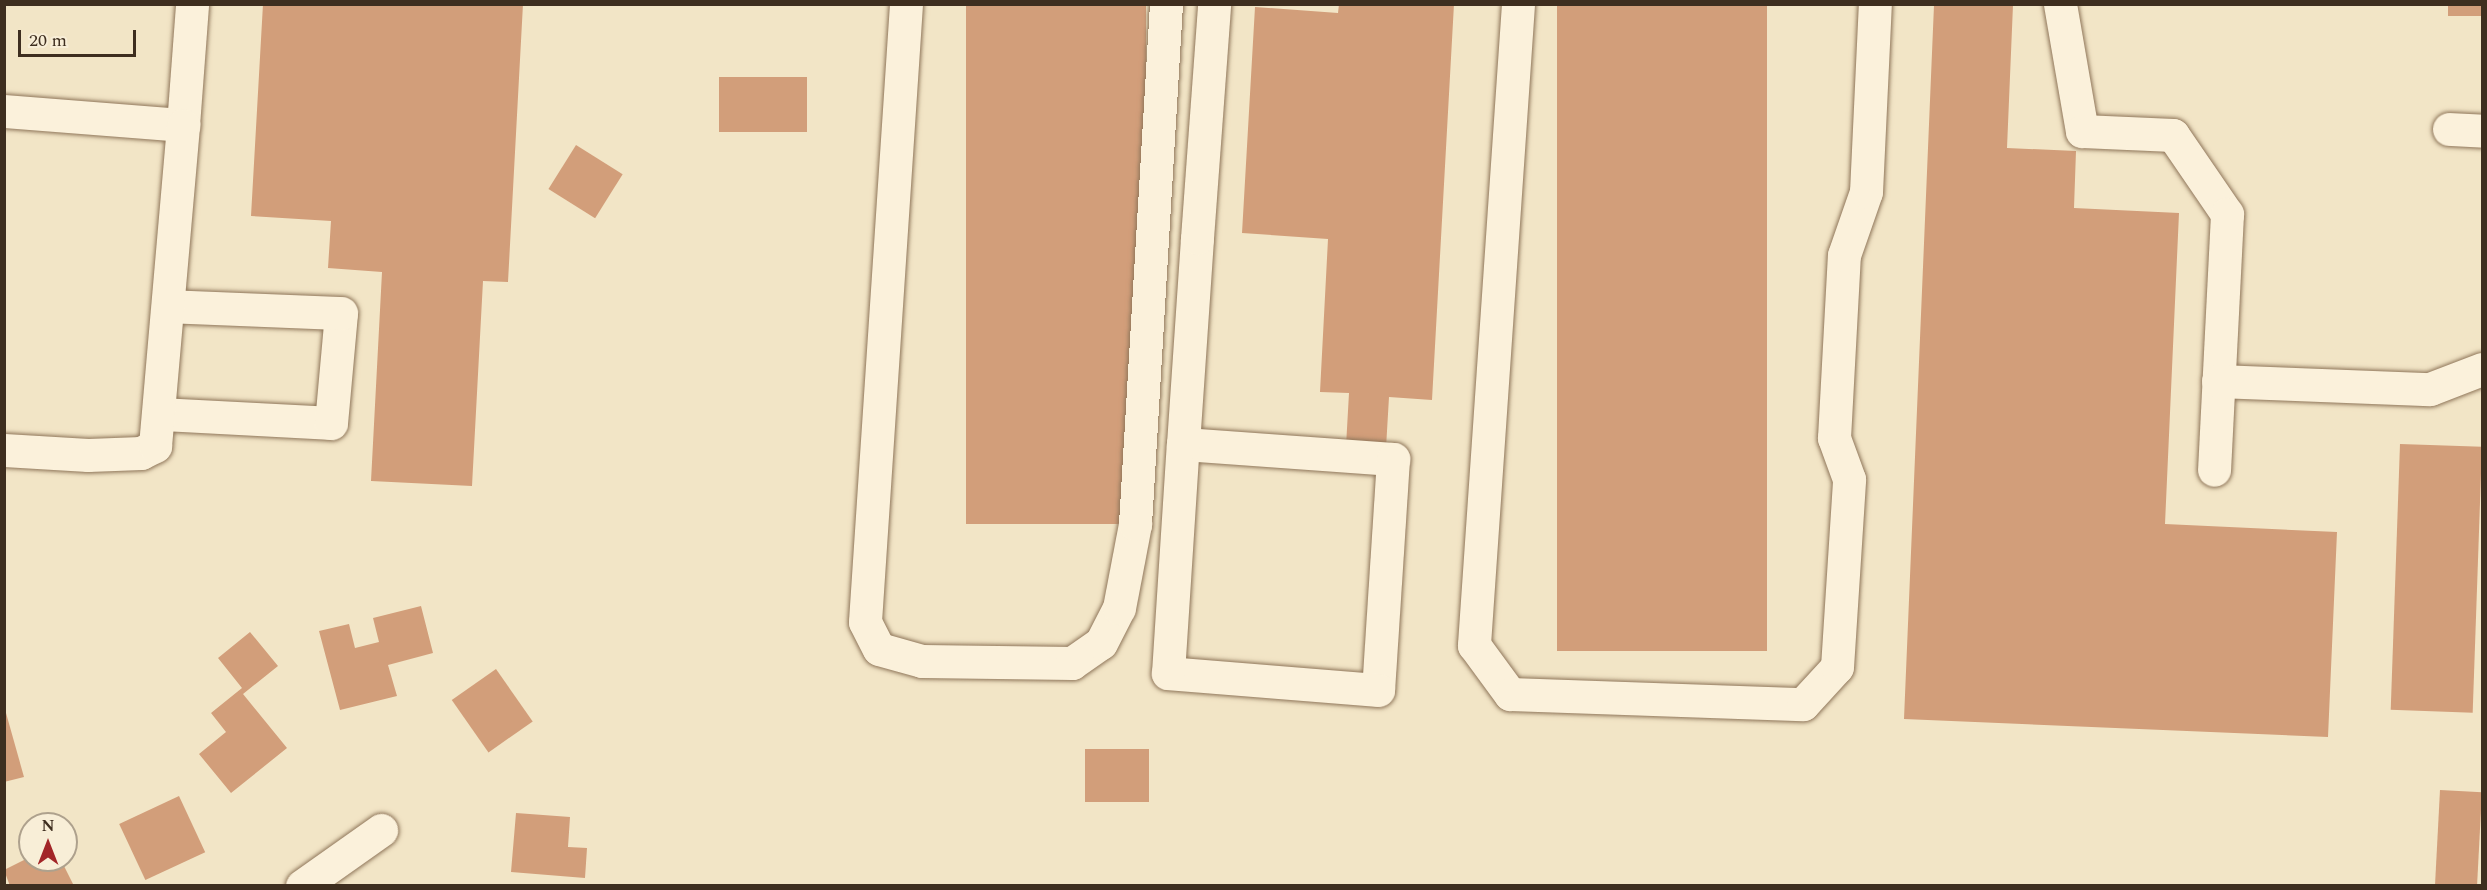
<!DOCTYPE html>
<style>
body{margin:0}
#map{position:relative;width:2487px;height:890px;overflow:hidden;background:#f2e5c6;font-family:Spectral,serif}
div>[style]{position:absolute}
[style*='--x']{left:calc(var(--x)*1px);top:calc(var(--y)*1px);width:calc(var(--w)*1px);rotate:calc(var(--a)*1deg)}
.building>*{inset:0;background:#d29e7a;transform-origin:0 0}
.roads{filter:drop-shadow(0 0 2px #8f765a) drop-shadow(0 0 2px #8f765a)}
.minor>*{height:33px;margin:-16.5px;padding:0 16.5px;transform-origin:16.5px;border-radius:16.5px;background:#fbf1db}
span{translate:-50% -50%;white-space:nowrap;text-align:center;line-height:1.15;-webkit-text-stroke:5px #f8eed7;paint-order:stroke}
.frame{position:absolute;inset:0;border:6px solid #3e2e1f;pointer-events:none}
.north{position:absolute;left:18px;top:812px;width:60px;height:60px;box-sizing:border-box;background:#f8eed7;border:2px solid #aea18d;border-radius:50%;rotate:0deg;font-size:16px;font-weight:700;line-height:24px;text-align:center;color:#3e2e1f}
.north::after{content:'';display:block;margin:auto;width:21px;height:27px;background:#a22527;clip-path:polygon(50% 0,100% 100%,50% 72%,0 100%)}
.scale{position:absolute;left:18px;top:30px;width:118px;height:27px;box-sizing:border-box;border:3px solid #3e2e1f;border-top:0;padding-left:8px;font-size:18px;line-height:21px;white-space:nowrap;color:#3e2e1f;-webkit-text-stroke:4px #f8eed7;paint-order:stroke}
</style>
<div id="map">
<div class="building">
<i style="clip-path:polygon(263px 4px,523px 4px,508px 282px,483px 281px,472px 486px,371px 481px,382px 272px,328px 268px,331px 221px,251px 216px)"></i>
<i style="left:966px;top:4px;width:180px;height:520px"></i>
<i style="clip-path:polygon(1339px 4px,1454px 4px,1432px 400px,1389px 397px,1386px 448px,1346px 446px,1349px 393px,1320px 392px,1328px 239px,1242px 233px,1255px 7px,1338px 13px)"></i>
<i style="left:1557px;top:4px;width:210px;height:647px"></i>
<i style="left:2448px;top:4px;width:34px;height:12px"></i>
<i style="clip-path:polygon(1934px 5px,2013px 5px,2007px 148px,2076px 151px,2074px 208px,2179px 213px,2165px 524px,2337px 532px,2328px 737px,1904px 719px)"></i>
<i style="left:719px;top:77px;width:88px;height:55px"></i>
<i style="left:576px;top:145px;width:55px;height:52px;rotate:32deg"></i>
<i style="left:2400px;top:444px;width:82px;height:266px;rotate:2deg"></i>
<i style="clip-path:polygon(421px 606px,433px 653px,388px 665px,397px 696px,340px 710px,319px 631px,349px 624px,355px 648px,379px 642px,373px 618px)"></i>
<i style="clip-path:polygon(250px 632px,278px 666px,243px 694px,287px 748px,231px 793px,199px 754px,226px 732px,211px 713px,242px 688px,218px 658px)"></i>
<i style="left:496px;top:669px;width:64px;height:54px;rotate:55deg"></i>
<i style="clip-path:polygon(6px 713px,24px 777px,4px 782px,4px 714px)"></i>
<i style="left:1085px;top:749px;width:64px;height:53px"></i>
<i style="left:2440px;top:790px;width:42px;height:96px;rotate:3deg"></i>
<i style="left:179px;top:796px;width:62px;height:66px;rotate:65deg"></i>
<i style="clip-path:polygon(516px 813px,570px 817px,568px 847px,587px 848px,585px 878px,511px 872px)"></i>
<i style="clip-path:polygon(30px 857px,61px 860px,74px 886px,10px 886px,4px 870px)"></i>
</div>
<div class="roads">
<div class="minor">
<i style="--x:906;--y:4;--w:619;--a:93.8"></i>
<i style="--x:865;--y:622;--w:30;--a:63"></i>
<i style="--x:879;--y:649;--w:45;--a:15.6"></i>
<i style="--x:922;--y:661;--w:150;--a:0.8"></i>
<i style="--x:1072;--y:663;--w:35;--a:-35"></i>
<i style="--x:1101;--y:643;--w:39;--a:-63"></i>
<i style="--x:1119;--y:608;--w:86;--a:-79.2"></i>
<i style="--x:1135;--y:524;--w:521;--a:-86.59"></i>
<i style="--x:1518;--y:4;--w:643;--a:93.93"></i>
<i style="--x:1474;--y:645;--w:61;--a:53.7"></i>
<i style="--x:1510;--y:694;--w:293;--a:2"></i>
<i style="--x:1803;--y:704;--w:50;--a:-47.4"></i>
<i style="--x:1837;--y:667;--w:188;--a:-86.3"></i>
<i style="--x:1849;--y:479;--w:44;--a:-110.1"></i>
<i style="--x:1834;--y:438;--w:183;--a:-86.9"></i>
<i style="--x:1844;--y:255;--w:67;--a:-70.8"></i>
<i style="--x:1866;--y:192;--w:188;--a:-87.3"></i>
<i style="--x:2060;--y:4;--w:129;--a:80.2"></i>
<i style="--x:2082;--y:131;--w:91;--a:2.5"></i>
<i style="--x:2173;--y:135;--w:96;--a:55.6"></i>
<i style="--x:2227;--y:214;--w:256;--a:92.9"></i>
<i style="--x:4;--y:111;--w:180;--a:4.5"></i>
<i style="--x:183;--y:125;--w:121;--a:-85.7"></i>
<i style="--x:2449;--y:129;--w:33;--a:3"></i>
<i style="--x:2218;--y:381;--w:212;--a:2.2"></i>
<i style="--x:2430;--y:389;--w:56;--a:-21"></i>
<i style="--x:161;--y:414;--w:170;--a:3"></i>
<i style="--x:331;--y:423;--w:110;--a:-84.8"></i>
<i style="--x:341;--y:313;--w:172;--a:-177.7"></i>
<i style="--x:1183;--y:444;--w:211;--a:4.1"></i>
<i style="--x:1393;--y:459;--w:231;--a:93.7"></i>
<i style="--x:1378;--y:690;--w:211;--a:-175.4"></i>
<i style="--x:1168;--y:673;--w:229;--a:-86.3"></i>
<i style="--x:1183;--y:444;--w:206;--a:-86.1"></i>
<i style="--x:1197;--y:238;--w:235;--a:-85.8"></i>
<i style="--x:4;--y:450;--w:84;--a:3.4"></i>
<i style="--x:88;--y:455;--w:53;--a:-2.2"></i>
<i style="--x:141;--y:453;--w:16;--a:-27"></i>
<i style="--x:155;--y:446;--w:322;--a:-85"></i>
<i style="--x:302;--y:886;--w:97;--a:-35.3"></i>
</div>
</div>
<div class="frame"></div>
<div class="north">N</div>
<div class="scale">20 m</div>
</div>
